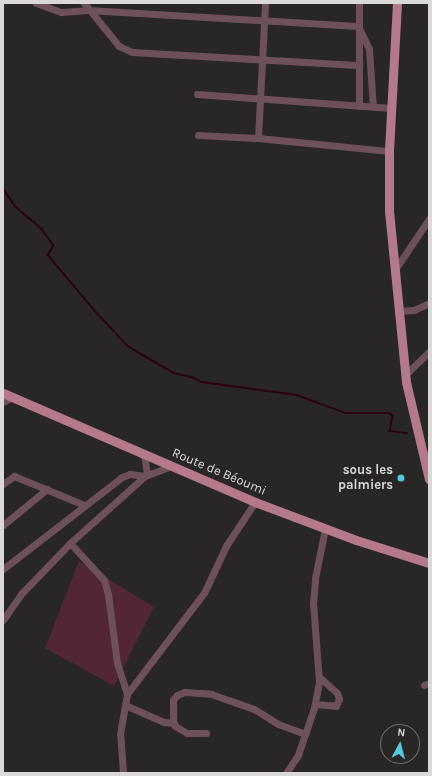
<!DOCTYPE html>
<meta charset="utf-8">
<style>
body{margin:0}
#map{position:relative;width:432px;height:776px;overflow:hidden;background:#292626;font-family:Karla,sans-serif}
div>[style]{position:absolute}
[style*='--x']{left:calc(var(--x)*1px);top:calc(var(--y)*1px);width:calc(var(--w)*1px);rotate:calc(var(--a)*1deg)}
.green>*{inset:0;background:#522633}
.stream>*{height:1.5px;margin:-0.75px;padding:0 0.75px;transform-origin:0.75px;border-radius:0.75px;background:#2b0211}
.minor>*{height:7px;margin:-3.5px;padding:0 3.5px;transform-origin:3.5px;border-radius:3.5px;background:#6e5158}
.major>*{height:9px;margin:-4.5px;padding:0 4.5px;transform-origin:4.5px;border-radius:4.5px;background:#b57a89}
.dots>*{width:11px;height:11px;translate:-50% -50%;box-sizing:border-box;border:2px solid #292626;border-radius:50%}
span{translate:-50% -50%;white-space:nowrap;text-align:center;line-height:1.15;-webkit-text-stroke:3px #292626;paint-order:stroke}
.poi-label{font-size:13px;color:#dad8d8;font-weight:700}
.right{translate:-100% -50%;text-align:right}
.street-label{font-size:13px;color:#dad8d8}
.frame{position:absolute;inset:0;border:4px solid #dad8d8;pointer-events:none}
.north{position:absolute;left:380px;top:724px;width:40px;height:40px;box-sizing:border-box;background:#292626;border:1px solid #706d6d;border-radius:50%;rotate:7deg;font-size:11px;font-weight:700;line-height:16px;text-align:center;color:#dad8d8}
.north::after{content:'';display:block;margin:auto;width:14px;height:18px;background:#56c9e1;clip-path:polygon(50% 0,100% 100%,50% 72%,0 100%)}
</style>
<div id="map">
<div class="green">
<i style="clip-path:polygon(79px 561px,154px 607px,114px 686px,45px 648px)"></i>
</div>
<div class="stream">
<i style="--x:3;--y:188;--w:23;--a:56"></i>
<i style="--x:16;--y:207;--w:33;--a:40"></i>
<i style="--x:41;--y:228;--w:22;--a:54"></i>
<i style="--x:54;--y:246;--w:11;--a:124"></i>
<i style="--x:48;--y:255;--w:76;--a:49.8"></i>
<i style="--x:97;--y:313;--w:45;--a:46.8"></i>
<i style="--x:128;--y:346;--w:15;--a:32"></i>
<i style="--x:141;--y:354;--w:38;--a:30"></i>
<i style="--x:174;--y:373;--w:18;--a:13"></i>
<i style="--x:192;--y:377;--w:11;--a:27"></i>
<i style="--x:202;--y:382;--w:96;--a:7.8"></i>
<i style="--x:297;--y:395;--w:52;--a:20.2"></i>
<i style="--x:346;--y:413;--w:44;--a:0"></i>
<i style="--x:390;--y:413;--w:4;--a:45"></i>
<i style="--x:393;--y:416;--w:15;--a:101"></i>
<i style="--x:390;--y:431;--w:17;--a:7"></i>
</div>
<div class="minor">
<i style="--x:36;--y:3;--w:27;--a:20"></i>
<i style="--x:61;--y:12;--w:27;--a:-4"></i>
<i style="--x:88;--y:10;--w:270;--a:3.4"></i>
<i style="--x:358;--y:26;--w:25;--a:64"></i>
<i style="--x:369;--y:49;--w:58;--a:86.1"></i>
<i style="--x:84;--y:3;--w:55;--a:50.9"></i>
<i style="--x:119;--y:46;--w:14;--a:25"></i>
<i style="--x:132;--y:52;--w:225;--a:3.3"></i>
<i style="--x:359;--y:3;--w:103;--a:90"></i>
<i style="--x:197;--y:94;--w:195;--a:4.1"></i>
<i style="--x:198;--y:135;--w:60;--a:2.9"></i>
<i style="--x:258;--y:138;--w:132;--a:5.7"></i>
<i style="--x:258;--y:138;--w:135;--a:-87"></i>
<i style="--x:394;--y:271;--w:63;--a:-56.1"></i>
<i style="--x:398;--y:311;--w:16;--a:-4"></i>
<i style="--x:414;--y:310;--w:17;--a:-25"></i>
<i style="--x:405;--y:375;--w:33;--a:-44"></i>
<i style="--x:3;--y:402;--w:11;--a:-27"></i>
<i style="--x:144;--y:455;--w:20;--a:81"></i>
<i style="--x:3;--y:484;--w:14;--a:-36"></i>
<i style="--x:14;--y:476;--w:76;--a:22.5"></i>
<i style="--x:3;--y:525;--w:57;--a:-39.3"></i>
<i style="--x:70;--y:543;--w:50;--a:47.4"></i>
<i style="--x:104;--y:580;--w:15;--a:74"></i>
<i style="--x:108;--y:594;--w:70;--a:82.6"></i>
<i style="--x:117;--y:663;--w:33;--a:72"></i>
<i style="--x:3;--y:569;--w:150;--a:-37.7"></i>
<i style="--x:122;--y:477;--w:9;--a:-21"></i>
<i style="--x:130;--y:474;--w:15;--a:8"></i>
<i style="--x:3;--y:620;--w:32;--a:-55"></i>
<i style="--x:21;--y:594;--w:71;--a:-46.1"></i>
<i style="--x:70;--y:543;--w:101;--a:-41.8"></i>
<i style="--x:145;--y:476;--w:28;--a:-21"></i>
<i style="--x:424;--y:685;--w:5;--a:-22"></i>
<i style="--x:315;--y:704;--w:21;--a:5"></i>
<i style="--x:336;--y:706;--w:8;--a:-67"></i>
<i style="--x:339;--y:699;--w:6;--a:-108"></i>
<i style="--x:337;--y:693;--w:24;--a:-138"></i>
<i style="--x:125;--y:705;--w:43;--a:23.6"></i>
<i style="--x:164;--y:722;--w:10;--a:6"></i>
<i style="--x:206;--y:733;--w:19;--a:180"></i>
<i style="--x:187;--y:733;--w:14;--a:-150"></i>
<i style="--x:175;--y:726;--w:5;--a:-112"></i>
<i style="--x:173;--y:721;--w:21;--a:-90"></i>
<i style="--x:173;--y:700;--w:6;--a:-51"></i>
<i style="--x:177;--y:695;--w:9;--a:-21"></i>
<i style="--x:185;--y:692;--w:26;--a:4"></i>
<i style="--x:211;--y:694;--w:46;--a:19.2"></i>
<i style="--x:254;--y:709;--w:28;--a:32"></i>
<i style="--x:278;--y:724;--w:29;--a:20"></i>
<i style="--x:123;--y:773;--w:39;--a:-94"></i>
<i style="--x:120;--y:734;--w:41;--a:-80.1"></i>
<i style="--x:127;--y:694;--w:127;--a:-52.7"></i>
<i style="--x:204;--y:593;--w:52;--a:-64.9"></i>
<i style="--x:226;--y:546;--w:53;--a:-56.6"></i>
<i style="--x:286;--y:773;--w:22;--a:-56"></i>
<i style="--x:298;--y:755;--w:50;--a:-71.2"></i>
<i style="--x:314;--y:708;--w:26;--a:-79"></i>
<i style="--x:319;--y:682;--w:79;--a:-94.3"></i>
<i style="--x:313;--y:603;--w:25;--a:-85"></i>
<i style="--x:315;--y:578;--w:50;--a:-78.5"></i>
</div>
<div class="major">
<i style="--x:397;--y:3;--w:148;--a:93.1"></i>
<i style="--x:389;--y:151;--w:60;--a:90"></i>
<i style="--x:389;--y:211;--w:172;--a:84.3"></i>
<i style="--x:406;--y:382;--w:100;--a:76.7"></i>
<i style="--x:3;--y:393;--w:275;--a:23.4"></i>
<i style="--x:255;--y:502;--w:108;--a:20.6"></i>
<i style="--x:356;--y:540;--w:77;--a:17.5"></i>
</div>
<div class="dots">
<i style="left:401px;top:478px;background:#56c9e1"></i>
</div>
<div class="poi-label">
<span class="right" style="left:393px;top:478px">sous les<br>palmiers</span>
</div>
<div class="street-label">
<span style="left:219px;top:472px;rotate:23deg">Route de Béoumi</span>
</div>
<div class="frame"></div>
<div class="north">N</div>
</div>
